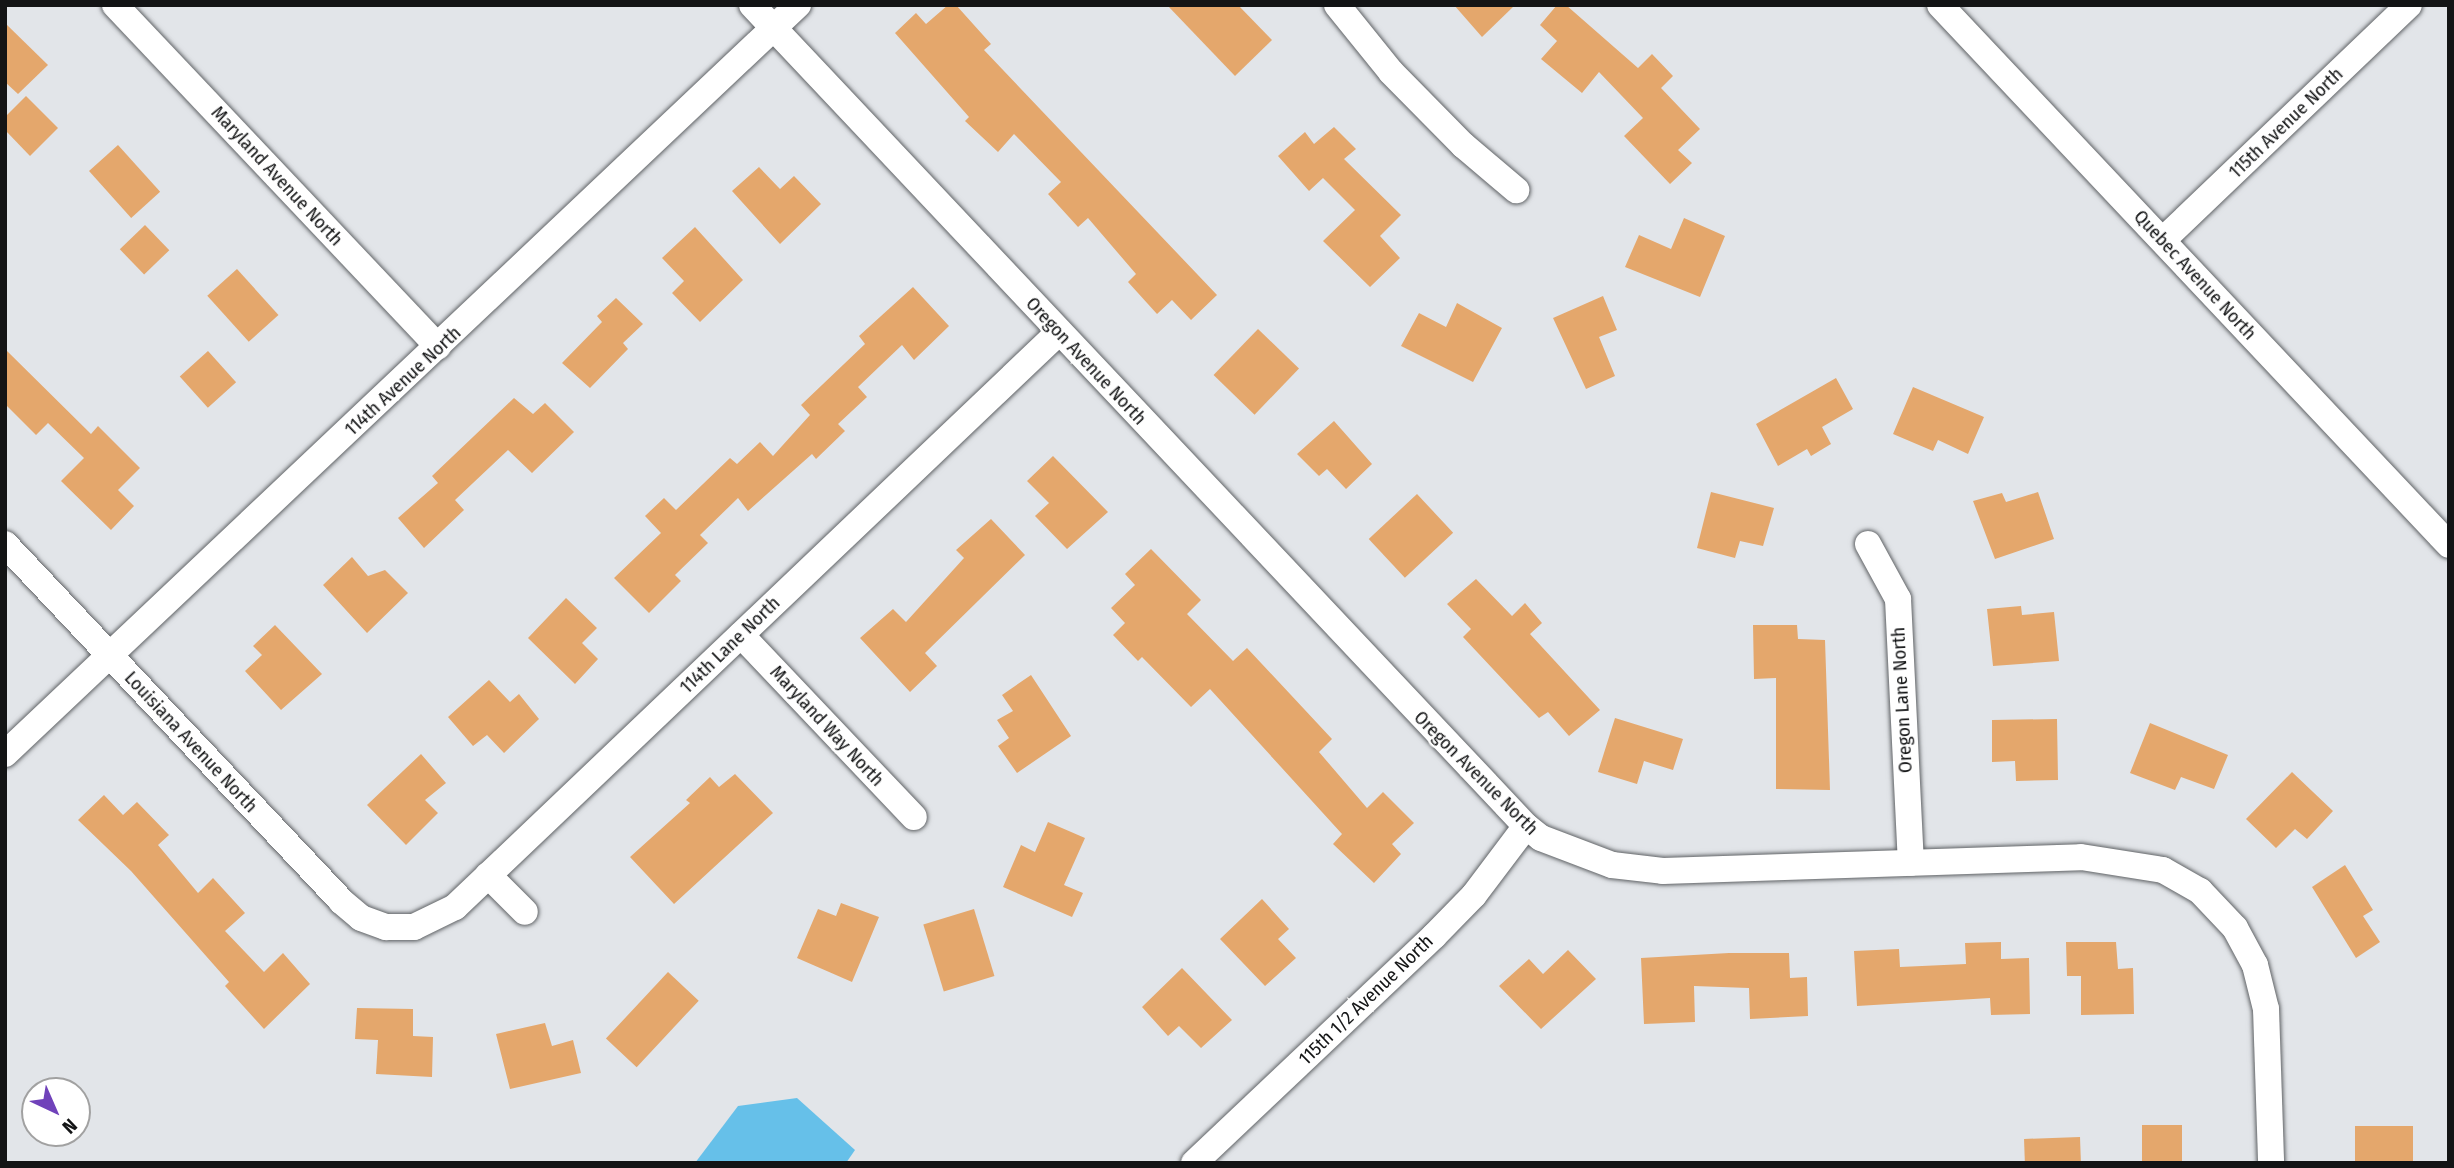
<!DOCTYPE html>
<style>
body{margin:0}
#map{position:relative;width:2454px;height:1168px;overflow:hidden;background:#e2e5e9;font-family:"Fira Sans Condensed",sans-serif}
div>[style]{position:absolute}
[style*='--x']{left:calc(var(--x)*1px);top:calc(var(--y)*1px);width:calc(var(--w)*1px);rotate:calc(var(--a)*1deg)}
.water>*{inset:0;background:#66c0e9}
.building>*{inset:0;background:#e4a76c;transform-origin:0 0}
.roads{filter:drop-shadow(0 0 2px #606366) drop-shadow(0 0 2px #606366)}
.minor>*{height:26px;margin:-13px;padding:0 13px;transform-origin:13px;border-radius:13px;background:#fff}
span{translate:-50% -50%;white-space:nowrap;text-align:center;line-height:1.15;-webkit-text-stroke:5px #fff;paint-order:stroke}
.street-label{font-size:19px;color:#131415}
.frame{position:absolute;inset:0;border:7px solid #131415;pointer-events:none}
.north{position:absolute;left:21px;top:1077px;width:70px;height:70px;box-sizing:border-box;background:#fff;border:2px solid #a1a1a1;border-radius:50%;rotate:136deg;font-size:19px;font-weight:700;line-height:28px;text-align:center;color:#131415}
.north::after{content:'';display:block;margin:auto;width:24px;height:32px;background:#7042ba;clip-path:polygon(50% 0,100% 100%,50% 72%,0 100%)}
</style>
<div id="map">
<div class="water">
<i style="clip-path:polygon(797px 1098px,855px 1150px,846px 1163px,695px 1163px,738px 1106px)"></i>
</div>
<div class="building">
<i style="clip-path:polygon(948px 5px,956px 5px,991px 44px,984px 50px,1217px 295px,1191px 320px,1172px 300px,1157px 314px,1128px 282px,1136px 274px,1088px 218px,1078px 227px,1048px 194px,1061px 182px,1014px 134px,998px 152px,965px 121px,969px 117px,895px 33px,916px 13px,926px 24px)"></i>
<i style="clip-path:polygon(1167px 5px,1238px 5px,1272px 40px,1235px 76px)"></i>
<i style="clip-path:polygon(1454px 5px,1515px 5px,1482px 37px)"></i>
<i style="clip-path:polygon(1557px 5px,1566px 5px,1638px 68px,1652px 54px,1673px 76px,1661px 88px,1700px 129px,1678px 150px,1692px 163px,1670px 184px,1624px 136px,1643px 118px,1599px 72px,1582px 93px,1541px 59px,1557px 41px,1540px 25px)"></i>
<i style="clip-path:polygon(5px 23px,48px 65px,18px 94px,5px 82px)"></i>
<i style="clip-path:polygon(26px 96px,58px 128px,30px 156px,5px 130px,5px 117px)"></i>
<i style="clip-path:polygon(1334px 127px,1356px 149px,1344px 159px,1401px 215px,1380px 236px,1400px 258px,1370px 287px,1323px 241px,1355px 210px,1323px 178px,1309px 191px,1278px 156px,1305px 132px,1314px 144px)"></i>
<i style="left:118px;top:145px;width:63px;height:39px;rotate:48deg"></i>
<i style="clip-path:polygon(759px 167px,780px 189px,794px 176px,821px 204px,780px 244px,732px 191px)"></i>
<i style="clip-path:polygon(1684px 218px,1725px 236px,1700px 297px,1625px 267px,1639px 235px,1671px 249px)"></i>
<i style="left:145px;top:225px;width:35px;height:35px;rotate:46deg"></i>
<i style="clip-path:polygon(695px 227px,743px 280px,700px 322px,672px 293px,684px 281px,662px 258px)"></i>
<i style="left:237px;top:269px;width:62px;height:40px;rotate:48deg"></i>
<i style="clip-path:polygon(913px 287px,949px 326px,914px 360px,902px 345px,858px 387px,867px 397px,838px 424px,845px 431px,816px 459px,812px 454px,748px 511px,738px 498px,700px 535px,708px 543px,675px 575px,681px 581px,649px 613px,614px 578px,661px 533px,645px 516px,664px 498px,676px 510px,730px 458px,737px 464px,760px 442px,773px 456px,810px 415px,801px 405px,865px 344px,859px 336px)"></i>
<i style="clip-path:polygon(1603px 296px,1617px 330px,1599px 337px,1615px 376px,1586px 389px,1553px 318px)"></i>
<i style="clip-path:polygon(616px 298px,643px 324px,623px 343px,628px 349px,590px 388px,562px 363px,602px 322px,597px 316px)"></i>
<i style="clip-path:polygon(1457px 303px,1502px 328px,1473px 382px,1401px 346px,1419px 313px,1446px 327px)"></i>
<i style="left:1258px;top:329px;width:57px;height:64px;rotate:44deg"></i>
<i style="clip-path:polygon(5px 349px,91px 434px,98px 426px,140px 468px,118px 490px,134px 506px,111px 530px,61px 481px,84px 458px,48px 423px,36px 435px,5px 404px)"></i>
<i style="left:208px;top:351px;width:42px;height:38px;rotate:48deg"></i>
<i style="clip-path:polygon(1836px 378px,1853px 409px,1822px 427px,1831px 444px,1811px 456px,1807px 449px,1778px 466px,1756px 424px)"></i>
<i style="clip-path:polygon(1913px 387px,1984px 417px,1968px 454px,1938px 440px,1933px 451px,1893px 434px)"></i>
<i style="clip-path:polygon(514px 398px,533px 414px,545px 403px,574px 432px,532px 473px,508px 450px,455px 500px,464px 510px,424px 548px,398px 518px,438px 483px,432px 476px)"></i>
<i style="clip-path:polygon(1334px 421px,1372px 464px,1346px 489px,1327px 469px,1319px 476px,1297px 454px)"></i>
<i style="clip-path:polygon(1053px 456px,1108px 512px,1067px 549px,1035px 516px,1049px 503px,1027px 481px)"></i>
<i style="clip-path:polygon(1711px 492px,1774px 508px,1763px 546px,1740px 541px,1735px 558px,1697px 548px)"></i>
<i style="clip-path:polygon(2038px 492px,2054px 539px,1995px 559px,1973px 501px,2002px 493px,2006px 502px)"></i>
<i style="left:1417px;top:494px;width:53px;height:66px;rotate:47deg"></i>
<i style="clip-path:polygon(991px 519px,1025px 555px,925px 653px,937px 666px,910px 692px,860px 638px,893px 609px,906px 622px,964px 558px,956px 550px)"></i>
<i style="clip-path:polygon(1151px 549px,1201px 600px,1187px 614px,1233px 661px,1247px 648px,1332px 739px,1319px 752px,1367px 808px,1383px 792px,1414px 823px,1392px 844px,1401px 854px,1374px 883px,1333px 844px,1342px 834px,1210px 689px,1191px 707px,1142px 657px,1138px 661px,1113px 635px,1125px 623px,1111px 608px,1135px 585px,1125px 574px)"></i>
<i style="clip-path:polygon(352px 557px,368px 576px,385px 570px,408px 593px,367px 633px,323px 585px)"></i>
<i style="clip-path:polygon(1476px 579px,1512px 616px,1525px 603px,1542px 623px,1530px 634px,1600px 710px,1569px 736px,1548px 712px,1539px 718px,1463px 637px,1471px 629px,1447px 604px)"></i>
<i style="clip-path:polygon(566px 598px,597px 628px,582px 643px,598px 659px,575px 684px,528px 638px)"></i>
<i style="clip-path:polygon(2021px 606px,2022px 615px,2054px 612px,2059px 661px,1993px 666px,1987px 609px)"></i>
<i style="clip-path:polygon(275px 625px,322px 674px,281px 710px,245px 671px,262px 655px,253px 646px)"></i>
<i style="clip-path:polygon(1753px 625px,1797px 625px,1798px 639px,1825px 640px,1830px 790px,1776px 789px,1776px 678px,1754px 679px)"></i>
<i style="clip-path:polygon(1031px 675px,1071px 736px,1017px 773px,998px 746px,1009px 738px,997px 720px,1013px 711px,1002px 695px)"></i>
<i style="clip-path:polygon(489px 680px,510px 702px,519px 694px,539px 719px,504px 753px,487px 735px,473px 746px,448px 717px)"></i>
<i style="clip-path:polygon(1615px 718px,1683px 739px,1673px 770px,1644px 761px,1637px 784px,1598px 772px)"></i>
<i style="clip-path:polygon(2057px 719px,2058px 780px,2016px 781px,2015px 761px,1992px 762px,1992px 720px)"></i>
<i style="clip-path:polygon(2150px 723px,2228px 755px,2214px 789px,2181px 777px,2175px 790px,2130px 773px)"></i>
<i style="clip-path:polygon(421px 754px,446px 783px,425px 800px,438px 813px,406px 845px,367px 805px)"></i>
<i style="clip-path:polygon(2292px 772px,2333px 811px,2307px 839px,2295px 829px,2276px 848px,2246px 819px)"></i>
<i style="clip-path:polygon(735px 774px,773px 813px,674px 904px,630px 857px,690px 803px,686px 800px,710px 777px,719px 787px)"></i>
<i style="clip-path:polygon(104px 795px,123px 815px,137px 802px,169px 835px,158px 845px,198px 893px,213px 878px,245px 913px,225px 931px,264px 972px,283px 953px,310px 984px,264px 1029px,225px 986px,229px 982px,131px 871px,78px 820px)"></i>
<i style="clip-path:polygon(1048px 822px,1085px 838px,1064px 885px,1083px 893px,1072px 917px,1003px 887px,1021px 845px,1035px 852px)"></i>
<i style="clip-path:polygon(2345px 865px,2373px 910px,2363px 916px,2380px 942px,2356px 958px,2312px 887px)"></i>
<i style="clip-path:polygon(1262px 899px,1289px 929px,1278px 939px,1296px 958px,1265px 986px,1220px 939px)"></i>
<i style="clip-path:polygon(841px 903px,879px 917px,852px 982px,797px 958px,818px 909px,836px 916px)"></i>
<i style="left:974px;top:909px;width:70px;height:53px;rotate:73deg"></i>
<i style="clip-path:polygon(2001px 942px,2001px 959px,2029px 958px,2030px 1014px,1991px 1015px,1990px 998px,1857px 1006px,1854px 951px,1899px 949px,1900px 967px,1966px 964px,1965px 943px)"></i>
<i style="clip-path:polygon(2066px 942px,2116px 942px,2118px 969px,2133px 968px,2134px 1014px,2081px 1015px,2081px 976px,2067px 976px)"></i>
<i style="clip-path:polygon(1568px 950px,1596px 979px,1541px 1029px,1499px 986px,1529px 959px,1543px 974px)"></i>
<i style="clip-path:polygon(1729px 953px,1789px 953px,1790px 978px,1807px 977px,1808px 1016px,1750px 1019px,1749px 988px,1694px 986px,1695px 1022px,1644px 1024px,1641px 958px)"></i>
<i style="clip-path:polygon(1182px 968px,1232px 1020px,1201px 1048px,1179px 1026px,1168px 1036px,1142px 1007px)"></i>
<i style="left:668px;top:972px;width:42px;height:91px;rotate:43deg"></i>
<i style="clip-path:polygon(357px 1008px,413px 1009px,413px 1036px,433px 1037px,432px 1077px,376px 1074px,378px 1040px,355px 1039px)"></i>
<i style="clip-path:polygon(545px 1023px,552px 1046px,573px 1040px,581px 1073px,510px 1089px,496px 1034px)"></i>
<i style="left:2182px;top:1125px;width:38px;height:40px;rotate:90deg"></i>
<i style="left:2355px;top:1126px;width:58px;height:37px"></i>
<i style="left:2080px;top:1137px;width:26px;height:56px;rotate:88deg"></i>
</div>
<div class="roads">
<div class="minor">
<i style="--x:115;--y:5;--w:470;--a:46.6"></i>
<i style="--x:752;--y:5;--w:1128;--a:46.69"></i>
<i style="--x:1526;--y:826;--w:19;--a:39"></i>
<i style="--x:1541;--y:838;--w:76;--a:20.8"></i>
<i style="--x:1612;--y:865;--w:51;--a:6.7"></i>
<i style="--x:1663;--y:871;--w:418;--a:-1.9"></i>
<i style="--x:2081;--y:857;--w:83;--a:9"></i>
<i style="--x:2163;--y:870;--w:43;--a:29.6"></i>
<i style="--x:2200;--y:891;--w:51;--a:46.6"></i>
<i style="--x:2235;--y:928;--w:42;--a:61.6"></i>
<i style="--x:2255;--y:965;--w:45;--a:76"></i>
<i style="--x:2266;--y:1009;--w:154;--a:88.1"></i>
<i style="--x:1337;--y:5;--w:86;--a:51.1"></i>
<i style="--x:1391;--y:72;--w:103;--a:45.4"></i>
<i style="--x:1463;--y:145;--w:70;--a:40.3"></i>
<i style="--x:1940;--y:5;--w:742;--a:46.69"></i>
<i style="--x:2163;--y:240;--w:340;--a:-43.7"></i>
<i style="--x:5;--y:544;--w:490;--a:46.7"></i>
<i style="--x:341;--y:901;--w:26;--a:40"></i>
<i style="--x:361;--y:918;--w:27;--a:20"></i>
<i style="--x:386;--y:927;--w:28;--a:0"></i>
<i style="--x:414;--y:927;--w:46;--a:-26"></i>
<i style="--x:455;--y:907;--w:834;--a:-43.59"></i>
<i style="--x:1868;--y:544;--w:63;--a:61.4"></i>
<i style="--x:1898;--y:599;--w:264;--a:87.2"></i>
<i style="--x:741;--y:635;--w:251;--a:46.5"></i>
<i style="--x:5;--y:754;--w:1091;--a:-43.37"></i>
<i style="--x:488;--y:875;--w:52;--a:45"></i>
<i style="--x:1194;--y:1163;--w:330;--a:-43.4"></i>
<i style="--x:1434;--y:936;--w:57;--a:-45.7"></i>
<i style="--x:1474;--y:895;--w:86;--a:-53"></i>
</div>
</div>
<div class="street-label">
<span style="left:2286px;top:123px;rotate:-44deg">115th Avenue North</span>
<span style="left:277px;top:176px;rotate:47deg">Maryland Avenue North</span>
<span style="left:2195px;top:275px;rotate:47deg">Quebec Avenue North</span>
<span style="left:1086px;top:361px;rotate:47deg">Oregon Avenue North</span>
<span style="left:403px;top:381px;rotate:-43deg">114th Avenue North</span>
<span style="left:730px;top:645px;rotate:-44deg">114th Lane North</span>
<span style="left:1902px;top:700px;rotate:-93deg">Oregon Lane North</span>
<span style="left:827px;top:726px;rotate:47deg">Maryland Way North</span>
<span style="left:191px;top:742px;rotate:47deg">Louisiana Avenue North</span>
<span style="left:1476px;top:773px;rotate:45deg">Oregon Avenue North</span>
<span style="left:1366px;top:1000px;rotate:-44deg">115th 1/2 Avenue North</span>
</div>
<div class="frame"></div>
<div class="north">N</div>
</div>
